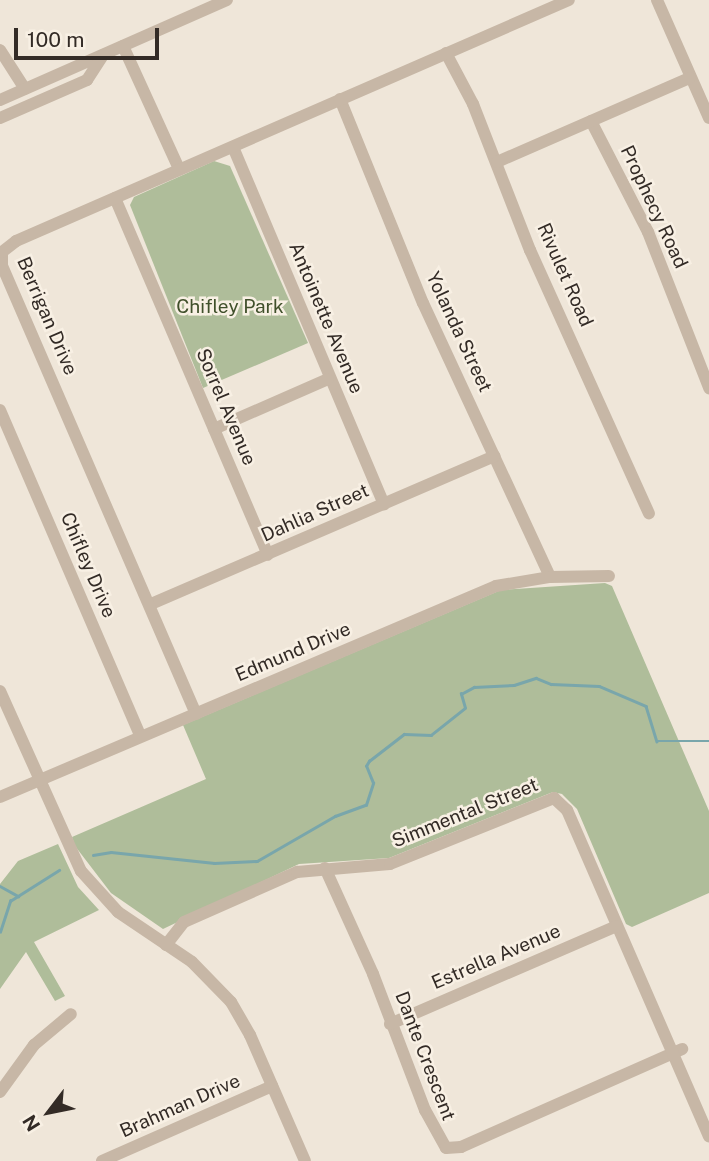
<!DOCTYPE html>
<style>
body{margin:0}
#map{position:relative;width:709px;height:1161px;overflow:hidden;background:#efe6d9;font-family:"Public Sans",sans-serif}
div>[style]{position:absolute}
[style*='--x']{left:calc(var(--x)*1px);top:calc(var(--y)*1px);width:calc(var(--w)*1px);rotate:calc(var(--a)*1deg)}
.green>*{inset:0;background:#afbd9a}
.stream>*{height:2.5px;margin:-1.25px;padding:0 1.25px;transform-origin:1.25px;border-radius:1.25px;background:#79a6ab}
.minor>*{height:12px;margin:-6px;padding:0 6px;transform-origin:6px;border-radius:6px;background:#c7b7a6}
span{translate:-50% -50%;white-space:nowrap;text-align:center;line-height:1.15;-webkit-text-stroke:5px #f8f0e4;paint-order:stroke}
.street-label{font-size:19px;color:#332b26}
.park-label{font-size:19px;color:#40502b}
.north{position:absolute;left:14px;top:1077px;width:70px;height:70px;-webkit-text-stroke:5px #f8f0e4;paint-order:stroke;rotate:238deg;font-size:19px;font-weight:700;line-height:28px;text-align:center;color:#332b26}
.north::after{content:'';display:block;margin:auto;width:24px;height:32px;background:#332b26;clip-path:polygon(50% 0,100% 100%,50% 72%,0 100%)}
.scale{position:absolute;left:14px;top:28px;width:145px;height:32px;box-sizing:border-box;border:4px solid #332b26;border-top:0;padding-left:9px;font-size:21px;line-height:24px;white-space:nowrap;color:#332b26;-webkit-text-stroke:5px #f8f0e4;paint-order:stroke}
</style>
<div id="map">
<div class="green">
<i style="clip-path:polygon(214px 161px,230px 166px,308px 343px,203px 388px,130px 205px,134px 197px)"></i>
<i style="clip-path:polygon(605px 583px,612px 586px,709px 811px,709px 893px,632px 927px,626px 924px,577px 809px,562px 794px,553px 792px,389px 858px,299px 864px,163px 929px,111px 893px,75px 846px,72px 837px,206px 779px,183px 725px,501px 590px)"></i>
<i style="clip-path:polygon(58px 844px,78px 887px,99px 910px,34px 942px,65px 996px,55px 1001px,26px 952px,0 989px,0 884px,18px 861px)"></i>
</div>
<div class="stream">
<i style="--x:93;--y:855;--w:18;--a:-9"></i>
<i style="--x:111;--y:852;--w:104;--a:6.1"></i>
<i style="--x:214;--y:863;--w:43;--a:-2.7"></i>
<i style="--x:257;--y:861;--w:90;--a:-30"></i>
<i style="--x:335;--y:816;--w:33;--a:-20"></i>
<i style="--x:366;--y:805;--w:23;--a:-72"></i>
<i style="--x:373;--y:783;--w:18;--a:-112"></i>
<i style="--x:366;--y:766;--w:6;--a:-59"></i>
<i style="--x:369;--y:761;--w:44;--a:-37.6"></i>
<i style="--x:404;--y:734;--w:27;--a:2"></i>
<i style="--x:431;--y:735;--w:43;--a:-38.5"></i>
<i style="--x:465;--y:708;--w:15;--a:-106"></i>
<i style="--x:461;--y:694;--w:15;--a:-28"></i>
<i style="--x:474;--y:687;--w:40;--a:-2.9"></i>
<i style="--x:514;--y:685;--w:23;--a:-18"></i>
<i style="--x:536;--y:678;--w:16;--a:22"></i>
<i style="--x:551;--y:684;--w:48;--a:2.4"></i>
<i style="--x:599;--y:686;--w:51;--a:23.1"></i>
<i style="--x:646;--y:706;--w:37;--a:73"></i>
<i style="--x:657;--y:741;--w:52;--a:0"></i>
<i style="--x:0;--y:886;--w:21;--a:29"></i>
<i style="--x:0;--y:932;--w:33;--a:-72"></i>
<i style="--x:10;--y:901;--w:58;--a:-32.3"></i>
</div>
<div class="minor">
<i style="--x:657;--y:0;--w:129;--a:66.2"></i>
<i style="--x:123;--y:46;--w:135;--a:65.5"></i>
<i style="--x:0;--y:50;--w:46;--a:57.3"></i>
<i style="--x:446;--y:53;--w:58;--a:62.1"></i>
<i style="--x:473;--y:104;--w:157;--a:68.7"></i>
<i style="--x:530;--y:250;--w:289;--a:65.7"></i>
<i style="--x:340;--y:99;--w:220;--a:67.9"></i>
<i style="--x:423;--y:303;--w:302;--a:65.1"></i>
<i style="--x:0;--y:100;--w:248;--a:-23.8"></i>
<i style="--x:0;--y:118;--w:95;--a:-23.6"></i>
<i style="--x:87;--y:80;--w:30;--a:-57"></i>
<i style="--x:591;--y:121;--w:125;--a:62.8"></i>
<i style="--x:648;--y:232;--w:168;--a:68.6"></i>
<i style="--x:233;--y:147;--w:388;--a:67.1"></i>
<i style="--x:497;--y:162;--w:210;--a:-23.6"></i>
<i style="--x:115;--y:198;--w:388;--a:66.8"></i>
<i style="--x:0;--y:410;--w:354;--a:66.7"></i>
<i style="--x:214;--y:429;--w:124;--a:-23.7"></i>
<i style="--x:151;--y:604;--w:374;--a:-23.3"></i>
<i style="--x:0;--y:691;--w:197;--a:65.8"></i>
<i style="--x:81;--y:871;--w:55;--a:47.9"></i>
<i style="--x:118;--y:912;--w:89;--a:34"></i>
<i style="--x:192;--y:962;--w:56;--a:45.7"></i>
<i style="--x:231;--y:1002;--w:38;--a:60"></i>
<i style="--x:250;--y:1035;--w:137;--a:66.4"></i>
<i style="--x:196;--y:714;--w:488;--a:-113.4"></i>
<i style="--x:2;--y:266;--w:14;--a:-90"></i>
<i style="--x:2;--y:252;--w:18;--a:-38"></i>
<i style="--x:16;--y:241;--w:603;--a:-23.55"></i>
<i style="--x:0;--y:797;--w:539;--a:-23.05"></i>
<i style="--x:496;--y:586;--w:55;--a:-9.5"></i>
<i style="--x:550;--y:577;--w:59;--a:-1"></i>
<i style="--x:325;--y:868;--w:116;--a:65.6"></i>
<i style="--x:373;--y:974;--w:146;--a:69.1"></i>
<i style="--x:425;--y:1110;--w:43;--a:61.1"></i>
<i style="--x:446;--y:1148;--w:15;--a:-4"></i>
<i style="--x:461;--y:1147;--w:242;--a:-23.9"></i>
<i style="--x:166;--y:945;--w:29;--a:-52"></i>
<i style="--x:184;--y:922;--w:124;--a:-23.9"></i>
<i style="--x:297;--y:872;--w:93;--a:-4.9"></i>
<i style="--x:390;--y:864;--w:177;--a:-21.9"></i>
<i style="--x:554;--y:798;--w:18;--a:43"></i>
<i style="--x:567;--y:810;--w:356;--a:66.5"></i>
<i style="--x:390;--y:1024;--w:247;--a:-23.4"></i>
<i style="--x:0;--y:1092;--w:58;--a:-54.1"></i>
<i style="--x:34;--y:1045;--w:48;--a:-40"></i>
<i style="--x:102;--y:1161;--w:186;--a:-23.8"></i>
</div>
<div class="street-label">
<span style="left:654px;top:207px;rotate:65deg">Prophecy Road</span>
<span style="left:565px;top:275px;rotate:66deg">Rivulet Road</span>
<span style="left:47px;top:316px;rotate:67deg">Berrigan Drive</span>
<span style="left:326px;top:318px;rotate:67deg">Antoinette Avenue</span>
<span style="left:459px;top:332px;rotate:65deg">Yolanda Street</span>
<span style="left:226px;top:407px;rotate:67deg">Sorrel Avenue</span>
<span style="left:315px;top:513px;rotate:-24deg">Dahlia Street</span>
<span style="left:88px;top:565px;rotate:67deg">Chifley Drive</span>
<span style="left:293px;top:652px;rotate:-23deg">Edmund Drive</span>
<span style="left:465px;top:813px;rotate:-22deg">Simmental Street</span>
<span style="left:496px;top:957px;rotate:-23deg">Estrella Avenue</span>
<span style="left:425px;top:1056px;rotate:69deg">Dante Crescent</span>
<span style="left:180px;top:1106px;rotate:-24deg">Brahman Drive</span>
</div>
<div class="park-label">
<span style="left:230px;top:307px">Chifley Park</span>
</div>
<div class="north">N</div>
<div class="scale">100 m</div>
</div>
